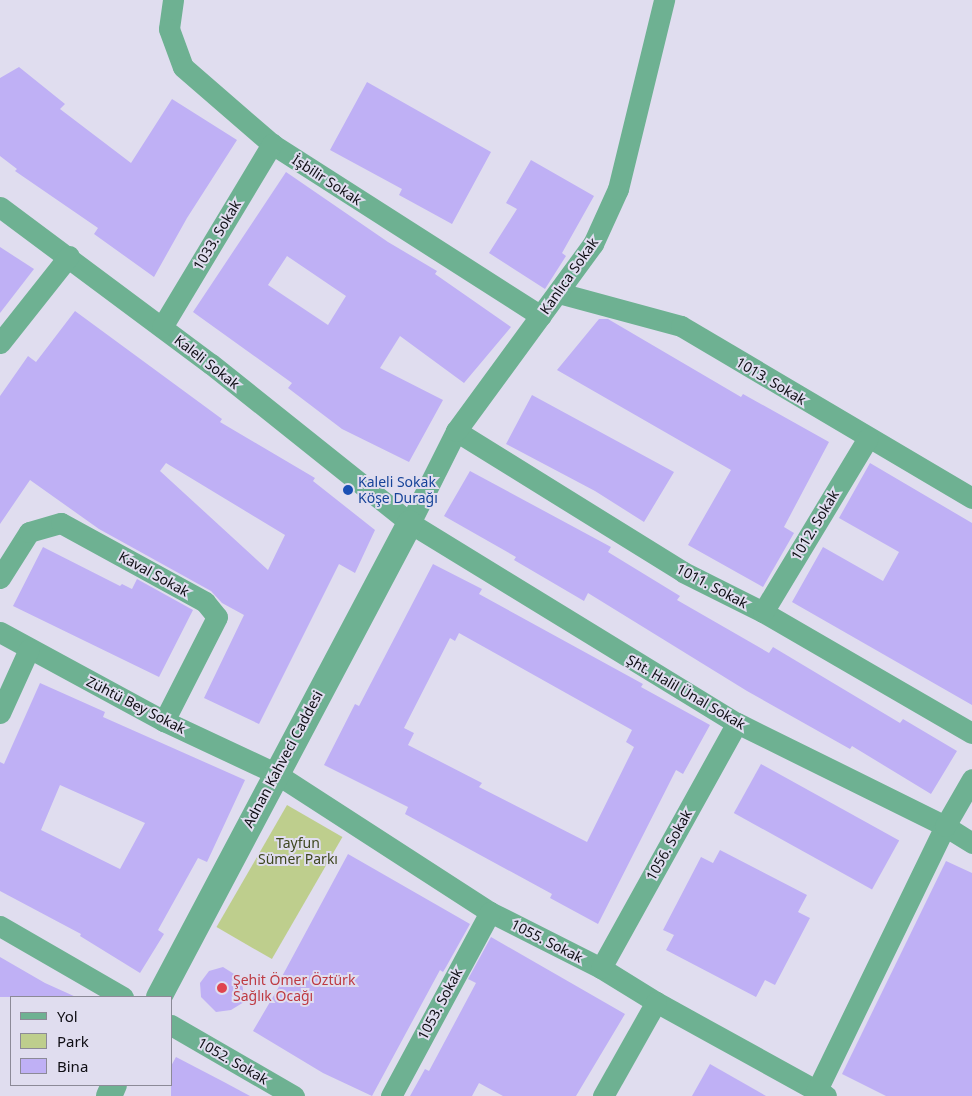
<!DOCTYPE html>
<meta charset="utf-8">
<style>
body{margin:0}
#map{position:relative;width:972px;height:1096px;overflow:hidden;background:#e0ddef;font-family:"Noto Sans",sans-serif}
div>[style]{position:absolute}
[style*='--x']{left:calc(var(--x)*1px);top:calc(var(--y)*1px);width:calc(var(--w)*1px);rotate:calc(var(--a)*1deg)}
.green>*{inset:0;background:#bece8d;transform-origin:0 0}
.building>*{inset:0;background:#bfb0f5;transform-origin:0 0}
.minor>*{height:21px;margin:-10.5px;padding:0 10.5px;transform-origin:10.5px;border-radius:10.5px;background:#6eb192}
.tertiary>*{height:26px;margin:-13px;padding:0 13px;transform-origin:13px;border-radius:13px;background:#6eb192}
.dots>*{width:14px;height:14px;translate:-50% -50%;box-sizing:border-box;border:2px solid #e0ddef;border-radius:50%}
span{translate:-50% -50%;white-space:nowrap;text-align:center;line-height:1.15;-webkit-text-stroke:4px #e0ddef;paint-order:stroke}
.street-label{font-size:14px;color:#0e0d13}
.transit-label{font-size:14px;color:#164399}
.left{translate:0 -50%;text-align:left}
.park-label{font-size:14px;color:#3e471f}
.health-label{font-size:14px;color:#be3a42}
.legend{position:absolute;left:10px;top:996px;width:162px;height:90px;box-sizing:border-box;background:#e0ddef;border:1px solid #8c8a97;margin:0;padding:6px 9px;list-style:none;font-size:15px;color:#0e0d13}
.legend li{display:flex;align-items:center;gap:10px;height:25px}
.legend b{width:25px;border:1px solid #8c8a97}
</style>
<div id="map">
<div class="green">
<i style="left:287px;top:805px;width:64px;height:141px;rotate:30deg"></i>
</div>
<div class="building">
<i style="clip-path:polygon(19px 67px,65px 104px,60px 109px,131px 163px,172px 99px,237px 140px,187px 218px,154px 277px,94px 234px,98px 228px,15px 171px,17px 169px,0 156px,0 78px)"></i>
<i style="clip-path:polygon(367px 82px,491px 152px,452px 224px,399px 195px,402px 189px,330px 150px)"></i>
<i style="clip-path:polygon(531px 160px,594px 196px,562px 253px,566px 256px,545px 289px,489px 253px,517px 209px,506px 203px)"></i>
<i style="clip-path:polygon(evenodd,286px 172px,388px 242px,437px 271px,435px 274px,511px 327px,464px 383px,400px 336px,380px 368px,443px 400px,409px 462px,342px 429px,288px 388px,292px 383px,193px 312px,286px 172px,287px 256px,346px 296px,328px 325px,268px 285px,287px 256px)"></i>
<i style="clip-path:polygon(0 247px,34px 269px,0 313px)"></i>
<i style="clip-path:polygon(evenodd,75px 311px,222px 419px,220px 422px,315px 478px,313px 481px,375px 530px,355px 573px,339px 564px,259px 724px,204px 698px,244px 615px,222px 603px,211px 591px,99px 529px,30px 480px,0 524px,0 396px,28px 356px,36px 362px,75px 311px,166px 463px,285px 535px,268px 570px,160px 471px,166px 463px)"></i>
<i style="clip-path:polygon(599px 319px,608px 319px,741px 397px,743px 394px,829px 442px,784px 527px,794px 533px,763px 587px,688px 545px,731px 470px,557px 370px)"></i>
<i style="clip-path:polygon(532px 395px,674px 472px,644px 522px,595px 491px,506px 444px)"></i>
<i style="clip-path:polygon(870px 463px,972px 523px,972px 705px,792px 602px,823px 547px,883px 581px,899px 552px,839px 518px)"></i>
<i style="clip-path:polygon(470px 471px,611px 547px,608px 552px,680px 596px,677px 600px,769px 653px,773px 647px,900px 723px,903px 719px,957px 751px,931px 794px,852px 746px,850px 749px,747px 691px,588px 593px,584px 601px,514px 560px,516px 557px,444px 516px)"></i>
<i style="clip-path:polygon(43px 547px,120px 586px,122px 584px,132px 589px,137px 579px,193px 610px,159px 677px,13px 606px)"></i>
<i style="clip-path:polygon(evenodd,433px 564px,482px 589px,479px 594px,643px 684px,641px 687px,710px 725px,683px 774px,676px 770px,598px 924px,550px 898px,552px 894px,405px 814px,408px 807px,324px 765px,355px 704px,359px 706px,433px 564px,459px 633px,632px 730px,626px 742px,634px 747px,587px 842px,479px 787px,482px 783px,408px 745px,414px 733px,404px 728px,450px 638px,455px 641px,459px 633px)"></i>
<i style="clip-path:polygon(evenodd,40px 683px,105px 712px,103px 717px,245px 780px,207px 862px,198px 858px,158px 930px,164px 934px,140px 973px,80px 936px,81px 934px,0 891px,0 762px,4px 764px,40px 683px,60px 785px,145px 823px,120px 869px,41px 830px,60px 785px)"></i>
<i style="left:761px;top:764px;width:158px;height:56px;rotate:29deg"></i>
<i style="clip-path:polygon(720px 850px,807px 895px,798px 912px,810px 918px,775px 985px,765px 980px,756px 997px,666px 950px,674px 935px,663px 930px,701px 857px,713px 863px)"></i>
<i style="clip-path:polygon(348px 854px,470px 924px,446px 967px,443px 972px,440px 970px,372px 1096px,323px 1073px,253px 1031px,284px 978px,279px 982px)"></i>
<i style="clip-path:polygon(946px 861px,972px 873px,972px 1096px,886px 1096px,842px 1074px)"></i>
<i style="clip-path:polygon(491px 937px,625px 1014px,576px 1096px,503px 1096px,479px 1083px,472px 1096px,410px 1096px,425px 1069px,429px 1071px,476px 983px,468px 979px)"></i>
<i style="clip-path:polygon(0 957px,45px 983px,76px 997px,0 997px)"></i>
<i style="clip-path:polygon(223px 967px,242px 979px,244px 1002px,231px 1010px,216px 1012px,201px 997px,200px 983px,209px 971px)"></i>
<i style="clip-path:polygon(176px 1057px,224px 1082px,250px 1096px,171px 1096px,171px 1066px)"></i>
<i style="clip-path:polygon(710px 1064px,766px 1096px,692px 1096px)"></i>
</div>
<div class="minor">
<i style="--x:173;--y:0;--w:29;--a:98"></i>
<i style="--x:169;--y:29;--w:40;--a:69.8"></i>
<i style="--x:183;--y:67;--w:118;--a:40.9"></i>
<i style="--x:272;--y:144;--w:319;--a:32.6"></i>
<i style="--x:0;--y:207;--w:263;--a:36.7"></i>
<i style="--x:211;--y:364;--w:255;--a:38.6"></i>
<i style="--x:410;--y:523;--w:383;--a:31.5"></i>
<i style="--x:737;--y:723;--w:232;--a:26.3"></i>
<i style="--x:945;--y:826;--w:32;--a:32"></i>
<i style="--x:559;--y:293;--w:126;--a:15.1"></i>
<i style="--x:681;--y:326;--w:338;--a:30.6"></i>
<i style="--x:162;--y:327;--w:214;--a:-59"></i>
<i style="--x:0;--y:343;--w:111;--a:-51.6"></i>
<i style="--x:456;--y:431;--w:267;--a:31.8"></i>
<i style="--x:683;--y:572;--w:89;--a:26.6"></i>
<i style="--x:763;--y:612;--w:241;--a:30.1"></i>
<i style="--x:410;--y:523;--w:103;--a:-63.4"></i>
<i style="--x:456;--y:431;--w:232;--a:-53.8"></i>
<i style="--x:593;--y:244;--w:60;--a:-65.6"></i>
<i style="--x:618;--y:189;--w:195;--a:-76.3"></i>
<i style="--x:0;--y:578;--w:54;--a:-57.8"></i>
<i style="--x:29;--y:532;--w:33;--a:-16"></i>
<i style="--x:61;--y:523;--w:164;--a:28.7"></i>
<i style="--x:205;--y:602;--w:19;--a:51"></i>
<i style="--x:217;--y:617;--w:117;--a:117"></i>
<i style="--x:763;--y:612;--w:203;--a:-58.9"></i>
<i style="--x:0;--y:632;--w:187;--a:28.5"></i>
<i style="--x:164;--y:721;--w:123;--a:25.1"></i>
<i style="--x:275;--y:773;--w:256;--a:32.9"></i>
<i style="--x:490;--y:912;--w:124;--a:26.8"></i>
<i style="--x:601;--y:968;--w:65;--a:31.7"></i>
<i style="--x:656;--y:1002;--w:194;--a:28.9"></i>
<i style="--x:0;--y:713;--w:70;--a:-65.6"></i>
<i style="--x:0;--y:926;--w:142;--a:30"></i>
<i style="--x:601;--y:968;--w:280;--a:-61"></i>
<i style="--x:171;--y:1025;--w:142;--a:30"></i>
<i style="--x:391;--y:1096;--w:209;--a:-61.7"></i>
<i style="--x:603;--y:1096;--w:108;--a:-60.6"></i>
<i style="--x:814;--y:1096;--w:300;--a:-64.1"></i>
<i style="--x:945;--y:826;--w:54;--a:-60.1"></i>
</div>
<div class="tertiary">
<i style="--x:159;--y:997;--w:536;--a:-62.1"></i>
<i style="--x:109;--y:1096;--w:12;--a:-66"></i>
</div>
<div class="dots">
<i style="left:348px;top:490px;background:#1a4fb4"></i>
<i style="left:222px;top:988px;background:#e0444e"></i>
</div>
<div class="street-label">
<span style="left:327px;top:180px;rotate:33deg">İşbilir Sokak</span>
<span style="left:217px;top:235px;rotate:-59deg">1033. Sokak</span>
<span style="left:569px;top:276px;rotate:-55deg">Kanlıca Sokak</span>
<span style="left:207px;top:362px;rotate:38deg">Kaleli Sokak</span>
<span style="left:771px;top:381px;rotate:31deg">1013. Sokak</span>
<span style="left:815px;top:525px;rotate:-59deg">1012. Sokak</span>
<span style="left:154px;top:574px;rotate:29deg">Kaval Sokak</span>
<span style="left:712px;top:586px;rotate:28deg">1011. Sokak</span>
<span style="left:686px;top:692px;rotate:30deg">Şht. Halil Ünal Sokak</span>
<span style="left:136px;top:705px;rotate:27deg">Zühtü Bey Sokak</span>
<span style="left:283px;top:759px;rotate:-62deg">Adnan Kahveci Caddesi</span>
<span style="left:669px;top:845px;rotate:-61deg">1056. Sokak</span>
<span style="left:547px;top:941px;rotate:27deg">1055. Sokak</span>
<span style="left:440px;top:1004px;rotate:-62deg">1053. Sokak</span>
<span style="left:233px;top:1061px;rotate:30deg">1052. Sokak</span>
</div>
<div class="transit-label">
<span class="left" style="left:358px;top:490px">Kaleli Sokak<br>Köşe Durağı</span>
</div>
<div class="park-label">
<span style="left:298px;top:851px">Tayfun<br>Sümer Parkı</span>
</div>
<div class="health-label">
<span class="left" style="left:233px;top:988px">Şehit Ömer Öztürk<br>Sağlık Ocağı</span>
</div>
<ul class="legend">
<li><b style="height:6px;background:#6eb192"></b>Yol</li>
<li><b style="height:14px;background:#bece8d"></b>Park</li>
<li><b style="height:14px;background:#bfb0f5"></b>Bina</li>
</ul>
</div>
